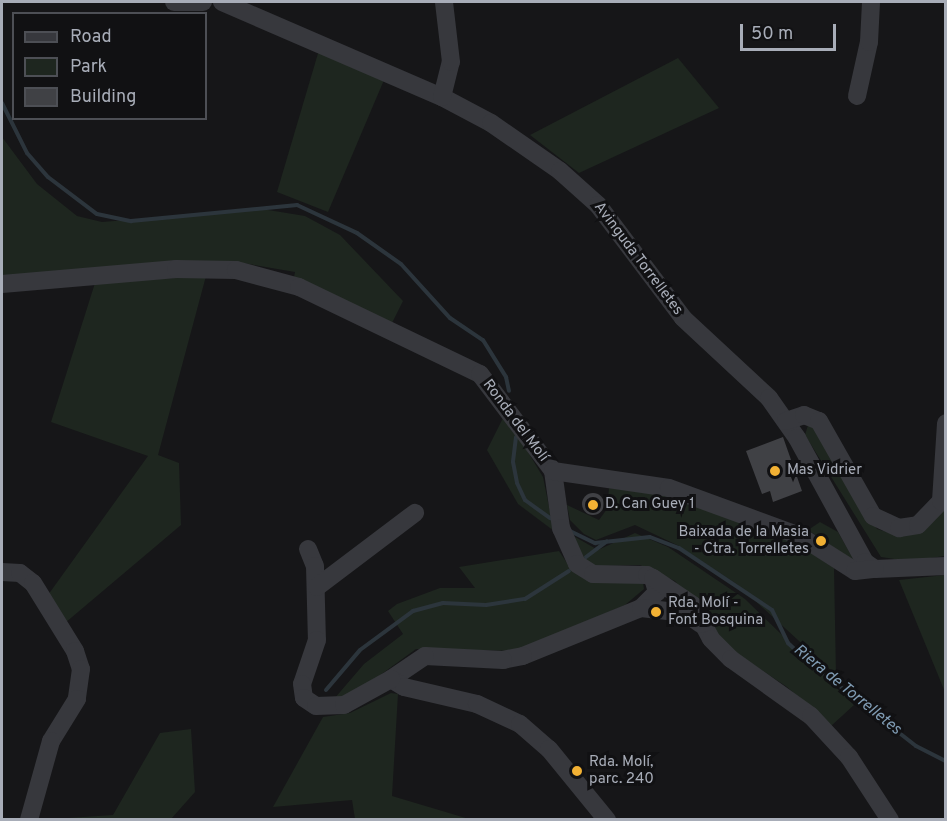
<!DOCTYPE html>
<meta charset="utf-8">
<style>
body{margin:0}
#map{position:relative;width:947px;height:821px;overflow:hidden;background:#161618;font-family:Overpass,sans-serif}
div>[style]{position:absolute}
[style*='--x']{left:calc(var(--x)*1px);top:calc(var(--y)*1px);width:calc(var(--w)*1px);rotate:calc(var(--a)*1deg)}
.green>*{inset:0;background:#1e261f}
.stream>*{height:4px;margin:-2px;padding:0 2px;transform-origin:2px;border-radius:2px;background:#2c353c}
.building>*{inset:0;background:#404145}
.round{border-radius:50%}
.minor>*{height:18px;margin:-9px;padding:0 9px;transform-origin:9px;border-radius:9px;background:#37383d}
.dots>*{width:16px;height:16px;translate:-50% -50%;box-sizing:border-box;border:3px solid #111113;border-radius:50%}
span{translate:-50% -50%;white-space:nowrap;text-align:center;line-height:1.15;-webkit-text-stroke:6px #111113;paint-order:stroke}
.street-label{font-size:15px;color:#a8adb8}
.poi-label{font-size:15px;color:#a8adb8}
.left{translate:0 -50%;text-align:left}
.right{translate:-100% -50%;text-align:right}
.water-label{font-size:16px;color:#7f9bb3;font-style:italic}
.frame{position:absolute;inset:0;border:3px solid #a8adb8;pointer-events:none}
.legend{position:absolute;left:12px;top:12px;width:195px;height:108px;box-sizing:border-box;background:#111113;border:2px solid #4d4f55;margin:0;padding:8px 10px;list-style:none;font-size:18px;color:#a8adb8}
.legend li{display:flex;align-items:center;gap:12px;height:30px}
.legend b{width:30px;border:2px solid #4d4f55}
.scale{position:absolute;left:740px;top:24px;width:96px;height:27px;box-sizing:border-box;border:3px solid #a8adb8;border-top:0;padding-left:8px;font-size:18px;line-height:21px;white-space:nowrap;color:#a8adb8;-webkit-text-stroke:4px #111113;paint-order:stroke}
</style>
<div id="map">
<div class="green">
<i style="clip-path:polygon(319px 50px,384px 80px,328px 212px,277px 192px)"></i>
<i style="clip-path:polygon(678px 58px,719px 108px,579px 173px,530px 135px)"></i>
<i style="clip-path:polygon(2px 137px,37px 184px,77px 216px,102px 222px,262px 209px,305px 216px,340px 235px,403px 301px,392px 323px,294px 277px,295px 272px,243px 263px,2px 277px)"></i>
<i style="clip-path:polygon(206px 276px,158px 455px,179px 463px,181px 525px,65px 623px,48px 595px,148px 456px,51px 422px,95px 283px)"></i>
<i style="clip-path:polygon(505px 414px,543px 477px,554px 531px,518px 504px,487px 450px)"></i>
<i style="clip-path:polygon(808px 425px,813px 426px,877px 529px,900px 536px,945px 505px,945px 556px,908px 561px,881px 557px,805px 435px)"></i>
<i style="clip-path:polygon(609px 488px,661px 492px,793px 541px,834px 568px,836px 675px,738px 585px,679px 546px,635px 525px,596px 540px,584px 534px,570px 520px,567px 505px,599px 520px,607px 509px)"></i>
<i style="clip-path:polygon(820px 522px,838px 532px,855px 562px,808px 530px)"></i>
<i style="clip-path:polygon(635px 533px,668px 547px,745px 599px,854px 705px,831px 726px,787px 687px,727px 647px,675px 581px,640px 565px,594px 566px,582px 558px,570px 534px,598px 550px)"></i>
<i style="clip-path:polygon(559px 551px,571px 569px,643px 582px,644px 589px,625px 605px,517px 651px,416px 649px,357px 692px,334px 699px,364px 664px,403px 634px,388px 611px,397px 604px,440px 588px,475px 588px,459px 567px)"></i>
<i style="clip-path:polygon(945px 575px,945px 692px,899px 580px)"></i>
<i style="clip-path:polygon(391px 693px,398px 694px,392px 796px,469px 819px,355px 819px,352px 800px,273px 807px,323px 717px,350px 713px)"></i>
<i style="clip-path:polygon(191px 729px,195px 792px,171px 819px,37px 820px,113px 815px,160px 733px)"></i>
</div>
<div class="stream">
<i style="--x:2;--y:103;--w:56;--a:63.4"></i>
<i style="--x:27;--y:153;--w:32;--a:49"></i>
<i style="--x:48;--y:177;--w:61;--a:37.1"></i>
<i style="--x:97;--y:214;--w:35;--a:12"></i>
<i style="--x:131;--y:221;--w:167;--a:-5.5"></i>
<i style="--x:297;--y:205;--w:66;--a:25"></i>
<i style="--x:357;--y:233;--w:54;--a:35.2"></i>
<i style="--x:401;--y:264;--w:73;--a:47.8"></i>
<i style="--x:450;--y:318;--w:40;--a:34"></i>
<i style="--x:483;--y:340;--w:44;--a:58.1"></i>
<i style="--x:506;--y:377;--w:14;--a:78"></i>
<i style="--x:516;--y:437;--w:25;--a:97"></i>
<i style="--x:513;--y:462;--w:21;--a:79"></i>
<i style="--x:517;--y:483;--w:19;--a:65"></i>
<i style="--x:525;--y:500;--w:31;--a:36"></i>
<i style="--x:570;--y:531;--w:28;--a:26"></i>
<i style="--x:595;--y:543;--w:55;--a:-6.2"></i>
<i style="--x:650;--y:537;--w:31;--a:21"></i>
<i style="--x:679;--y:548;--w:112;--a:33.7"></i>
<i style="--x:772;--y:610;--w:37;--a:64"></i>
<i style="--x:788;--y:643;--w:23;--a:43"></i>
<i style="--x:805;--y:659;--w:141;--a:38.1"></i>
<i style="--x:916;--y:746;--w:34;--a:27"></i>
<i style="--x:586;--y:557;--w:26;--a:-37"></i>
<i style="--x:326;--y:690;--w:52;--a:-49.6"></i>
<i style="--x:360;--y:650;--w:66;--a:-36.3"></i>
<i style="--x:413;--y:611;--w:31;--a:-15"></i>
<i style="--x:443;--y:603;--w:43;--a:2.7"></i>
<i style="--x:486;--y:605;--w:39;--a:-9"></i>
<i style="--x:525;--y:599;--w:52;--a:-32.5"></i>
</div>
<div class="building">
<i style="clip-path:polygon(783px 437px,802px 491px,773px 502px,770px 491px,762px 494px,746px 451px)"></i>
<i class="round" style="left:582px;top:493px;width:22px;height:22px"></i>
</div>
<div class="minor">
<i style="--x:174;--y:2;--w:29;--a:0"></i>
<i style="--x:222;--y:2;--w:240;--a:23.4"></i>
<i style="--x:442;--y:97;--w:55;--a:28"></i>
<i style="--x:491;--y:123;--w:84;--a:34.8"></i>
<i style="--x:560;--y:171;--w:51;--a:41.8"></i>
<i style="--x:598;--y:205;--w:141;--a:53"></i>
<i style="--x:683;--y:318;--w:117;--a:42.9"></i>
<i style="--x:769;--y:398;--w:49;--a:55"></i>
<i style="--x:797;--y:438;--w:141;--a:61.3"></i>
<i style="--x:865;--y:562;--w:12;--a:35"></i>
<i style="--x:875;--y:569;--w:71;--a:-2.4"></i>
<i style="--x:857;--y:96;--w:55;--a:-77.5"></i>
<i style="--x:869;--y:42;--w:40;--a:-87.1"></i>
<i style="--x:442;--y:97;--w:36;--a:-76"></i>
<i style="--x:451;--y:62;--w:60;--a:-96.7"></i>
<i style="--x:2;--y:284;--w:175;--a:-4.9"></i>
<i style="--x:176;--y:269;--w:60;--a:1"></i>
<i style="--x:236;--y:270;--w:65;--a:15.1"></i>
<i style="--x:299;--y:287;--w:201;--a:25.7"></i>
<i style="--x:480;--y:374;--w:121;--a:53"></i>
<i style="--x:553;--y:471;--w:58;--a:82"></i>
<i style="--x:561;--y:528;--w:39;--a:66"></i>
<i style="--x:577;--y:564;--w:19;--a:32"></i>
<i style="--x:593;--y:574;--w:54;--a:1.1"></i>
<i style="--x:647;--y:575;--w:7;--a:27"></i>
<i style="--x:653;--y:578;--w:15;--a:74"></i>
<i style="--x:657;--y:592;--w:23;--a:135"></i>
<i style="--x:641;--y:608;--w:127;--a:157.9"></i>
<i style="--x:523;--y:656;--w:20;--a:169"></i>
<i style="--x:503;--y:660;--w:78;--a:-177.1"></i>
<i style="--x:425;--y:656;--w:41;--a:145.9"></i>
<i style="--x:391;--y:679;--w:15;--a:32"></i>
<i style="--x:404;--y:687;--w:75;--a:13.1"></i>
<i style="--x:477;--y:704;--w:47;--a:24.9"></i>
<i style="--x:520;--y:724;--w:38;--a:41"></i>
<i style="--x:549;--y:749;--w:92;--a:50.8"></i>
<i style="--x:786;--y:421;--w:19;--a:-18"></i>
<i style="--x:804;--y:415;--w:16;--a:22"></i>
<i style="--x:819;--y:421;--w:109;--a:60.4"></i>
<i style="--x:873;--y:516;--w:29;--a:25"></i>
<i style="--x:899;--y:528;--w:19;--a:-9"></i>
<i style="--x:918;--y:525;--w:33;--a:-46"></i>
<i style="--x:941;--y:501;--w:78;--a:-86.3"></i>
<i style="--x:553;--y:471;--w:117;--a:8.3"></i>
<i style="--x:669;--y:488;--w:140;--a:20.1"></i>
<i style="--x:800;--y:536;--w:65;--a:32.5"></i>
<i style="--x:855;--y:571;--w:20;--a:-6"></i>
<i style="--x:308;--y:549;--w:18;--a:68"></i>
<i style="--x:315;--y:566;--w:74;--a:88.5"></i>
<i style="--x:317;--y:640;--w:46;--a:108.8"></i>
<i style="--x:302;--y:684;--w:14;--a:82"></i>
<i style="--x:304;--y:698;--w:14;--a:34"></i>
<i style="--x:316;--y:706;--w:28;--a:-2"></i>
<i style="--x:344;--y:705;--w:54;--a:-29"></i>
<i style="--x:2;--y:572;--w:18;--a:3"></i>
<i style="--x:20;--y:573;--w:16;--a:38"></i>
<i style="--x:33;--y:583;--w:80;--a:58.3"></i>
<i style="--x:75;--y:651;--w:19;--a:72"></i>
<i style="--x:81;--y:669;--w:30;--a:98"></i>
<i style="--x:77;--y:699;--w:49;--a:121.8"></i>
<i style="--x:51;--y:741;--w:82;--a:105.6"></i>
<i style="--x:653;--y:578;--w:48;--a:34"></i>
<i style="--x:693;--y:605;--w:38;--a:62"></i>
<i style="--x:711;--y:639;--w:28;--a:45"></i>
<i style="--x:731;--y:659;--w:98;--a:35.5"></i>
<i style="--x:811;--y:716;--w:56;--a:47.2"></i>
<i style="--x:849;--y:757;--w:75;--a:56.9"></i>
<i style="--x:317;--y:587;--w:123;--a:-37.1"></i>
<i style="--x:641;--y:608;--w:44;--a:6.5"></i>
<i style="--x:685;--y:613;--w:19;--a:35"></i>
</div>
<div class="dots">
<i style="left:775px;top:471px;background:#f2b134"></i>
<i style="left:593px;top:505px;background:#f2b134"></i>
<i style="left:821px;top:541px;background:#f2b134"></i>
<i style="left:656px;top:612px;background:#f2b134"></i>
<i style="left:577px;top:771px;background:#f2b134"></i>
</div>
<div class="street-label">
<span style="left:638px;top:259px;rotate:53deg">Avinguda Torrelletes</span>
<span style="left:515px;top:421px;rotate:53deg">Ronda del Molí</span>
</div>
<div class="poi-label">
<span class="left" style="left:787px;top:471px">Mas Vidrier</span>
<span class="left" style="left:605px;top:505px">D. Can Guey 1</span>
<span class="right" style="left:809px;top:541px">Baixada de la Masia<br>- Ctra. Torrelletes</span>
<span class="left" style="left:668px;top:612px">Rda. Molí -<br>Font Bosquina</span>
<span class="left" style="left:589px;top:771px">Rda. Molí,<br>parc. 240</span>
</div>
<div class="water-label">
<span style="left:847px;top:690px;rotate:39deg">Riera de Torrelletes</span>
</div>
<div class="frame"></div>
<ul class="legend">
<li><b style="height:8px;background:#37383d"></b>Road</li>
<li><b style="height:16px;background:#1e261f"></b>Park</li>
<li><b style="height:16px;background:#404145"></b>Building</li>
</ul>
<div class="scale">50 m</div>
</div>
